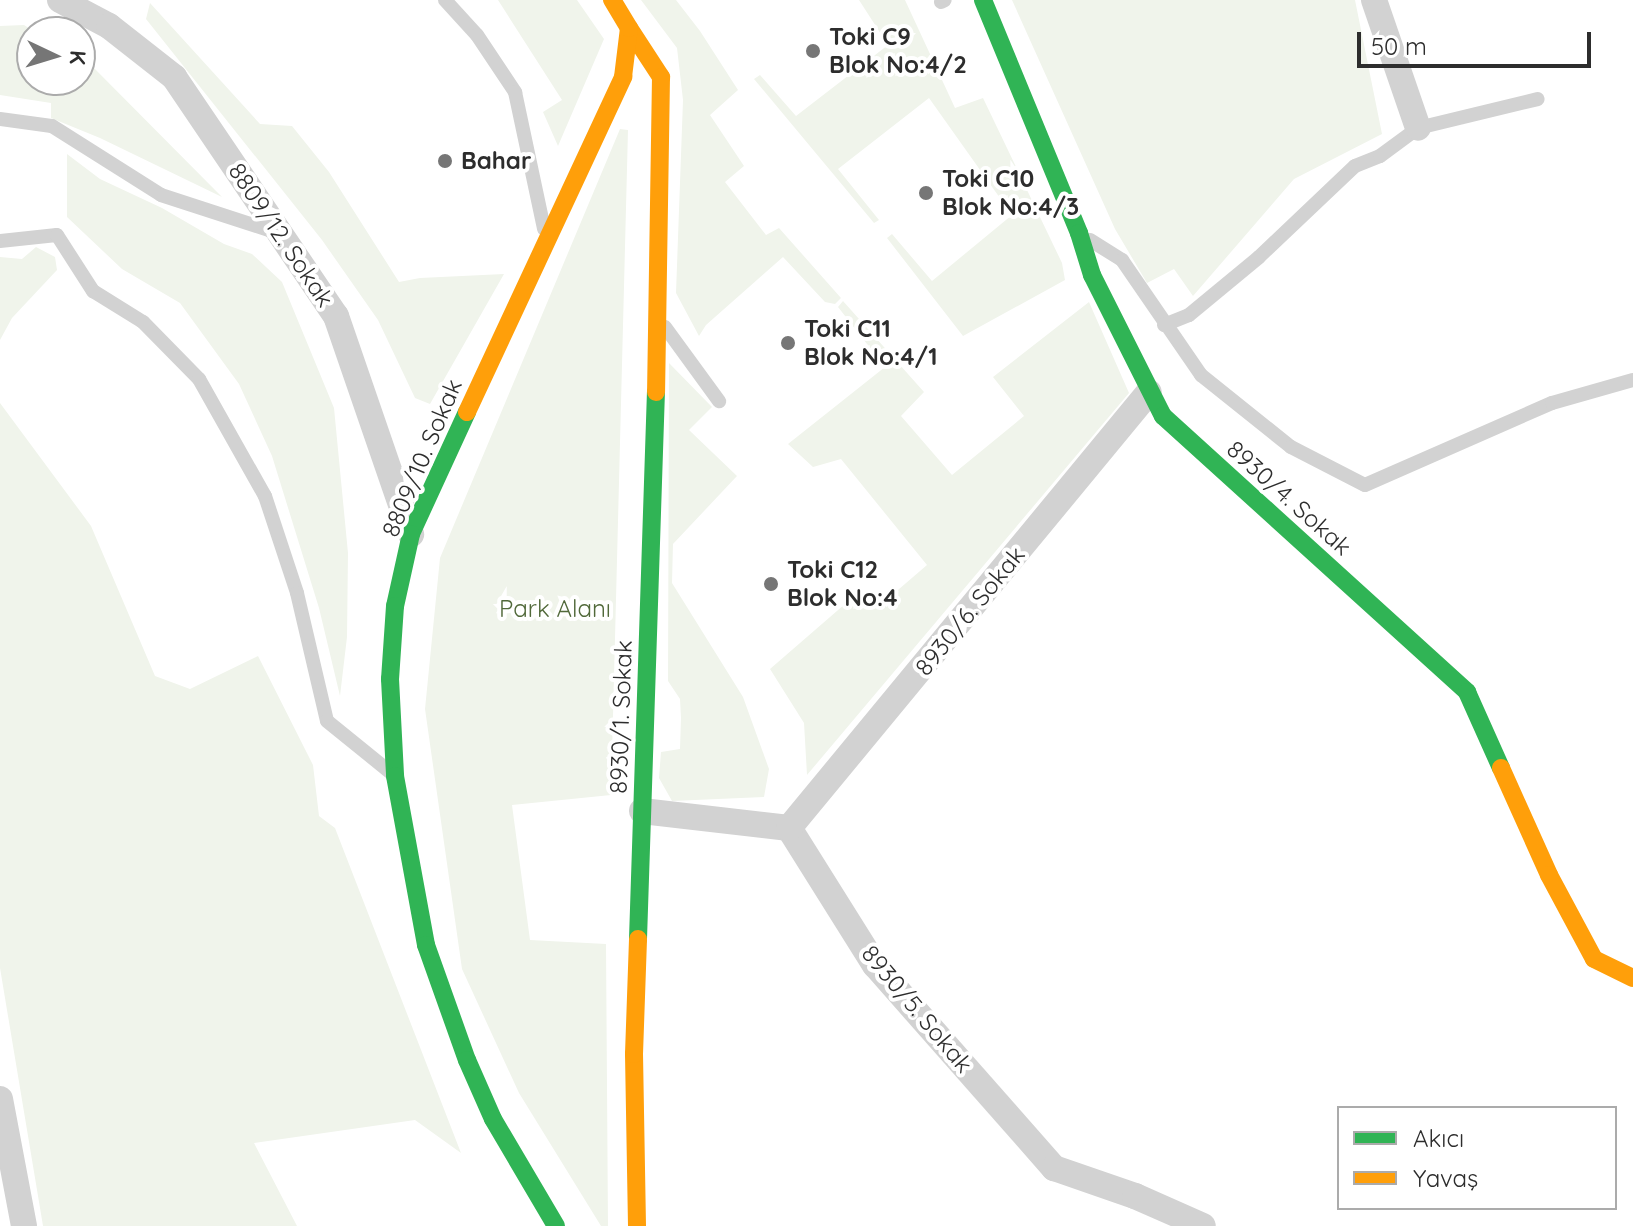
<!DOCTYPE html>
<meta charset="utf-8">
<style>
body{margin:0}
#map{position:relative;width:1633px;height:1226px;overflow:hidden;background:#fff;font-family:Quicksand,sans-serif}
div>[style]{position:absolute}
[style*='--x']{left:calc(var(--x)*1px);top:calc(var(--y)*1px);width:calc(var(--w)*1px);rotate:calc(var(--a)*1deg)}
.green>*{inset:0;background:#f0f4eb}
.lane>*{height:14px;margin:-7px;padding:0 7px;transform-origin:7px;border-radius:7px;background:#d2d2d2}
.street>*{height:26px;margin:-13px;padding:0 13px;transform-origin:13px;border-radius:13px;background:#d2d2d2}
.fast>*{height:18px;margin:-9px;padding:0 9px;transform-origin:9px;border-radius:9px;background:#30b455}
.slow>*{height:18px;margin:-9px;padding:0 9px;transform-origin:9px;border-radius:9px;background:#ff9f0a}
.dots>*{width:22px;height:22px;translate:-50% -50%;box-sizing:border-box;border:4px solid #fff;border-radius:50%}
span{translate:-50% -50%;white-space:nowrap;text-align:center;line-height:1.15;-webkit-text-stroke:8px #fff;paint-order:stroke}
.poi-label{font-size:24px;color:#2d2d2d;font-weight:700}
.left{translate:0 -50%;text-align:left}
.street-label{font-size:24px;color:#2d2d2d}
.park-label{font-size:24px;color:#51693a}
.legend{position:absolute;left:1337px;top:1106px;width:280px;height:104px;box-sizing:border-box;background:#fff;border:2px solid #ababab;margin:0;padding:10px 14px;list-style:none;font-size:24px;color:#2d2d2d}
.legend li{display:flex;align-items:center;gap:16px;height:40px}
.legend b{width:40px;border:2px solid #ababab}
.north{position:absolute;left:16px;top:16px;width:80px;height:80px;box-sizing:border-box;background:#fff;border:2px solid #ababab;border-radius:50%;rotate:94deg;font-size:22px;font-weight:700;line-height:32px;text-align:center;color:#2d2d2d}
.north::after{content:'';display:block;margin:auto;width:28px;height:36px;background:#767676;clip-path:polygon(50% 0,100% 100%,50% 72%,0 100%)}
.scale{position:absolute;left:1357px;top:32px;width:234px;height:36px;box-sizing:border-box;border:4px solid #2d2d2d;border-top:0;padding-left:10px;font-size:24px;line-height:28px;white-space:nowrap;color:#2d2d2d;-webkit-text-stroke:6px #fff;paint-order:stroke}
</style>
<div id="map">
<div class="green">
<i style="clip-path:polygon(498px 0,577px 0,604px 39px,558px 146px,543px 112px,562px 100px)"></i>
<i style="clip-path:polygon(641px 0,676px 0,700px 31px,738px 90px,710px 115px,744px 166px,725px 182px,766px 235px,779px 228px,841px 298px,835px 304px,825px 302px,783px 257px,706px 325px,699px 336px,676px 293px,683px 100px,677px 48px)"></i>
<i style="clip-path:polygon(859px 0,905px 0,955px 108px,983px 98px,1062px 263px,1065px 280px,963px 336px,887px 238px,892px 234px,932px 281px,1012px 215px,929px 98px,838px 169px,879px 220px,874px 223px,754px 79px,760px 75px,796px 116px,888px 45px)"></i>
<i style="clip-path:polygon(1012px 0,1355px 0,1382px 134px,1294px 179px,1193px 296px,1174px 269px,1147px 283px,1115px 229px)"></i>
<i style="clip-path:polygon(150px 3px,260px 124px,292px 126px,329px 172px,399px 282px,420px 278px,504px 274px,430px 404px,415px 398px,378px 320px,322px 240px,146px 19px)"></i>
<i style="clip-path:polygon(24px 25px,35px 32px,32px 32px,32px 80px,80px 80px,80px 58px,89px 63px,222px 197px,100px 138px,51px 118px,51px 103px,0 95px,0 26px)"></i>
<i style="clip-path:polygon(620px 129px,628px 130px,611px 795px,512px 805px,530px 940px,606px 944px,608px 1226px,601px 1226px,519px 1093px,462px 969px,425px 709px,440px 558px)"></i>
<i style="clip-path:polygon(67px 154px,100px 179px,162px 208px,224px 244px,252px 254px,282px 282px,334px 408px,348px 553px,347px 637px,340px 696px,319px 608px,272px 456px,239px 384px,180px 303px,122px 269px,67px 217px)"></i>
<i style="clip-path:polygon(36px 247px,55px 257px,57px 270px,12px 318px,0 340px,0 257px,22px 259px)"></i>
<i style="clip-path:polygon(843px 301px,924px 392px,901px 416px,952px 475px,1024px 416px,993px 377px,1089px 302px,1129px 393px,807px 775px,804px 723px,770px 669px,860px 591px,877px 608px,927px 565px,841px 459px,813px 467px,788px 444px,885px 367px,838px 307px)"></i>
<i style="clip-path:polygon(669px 363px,712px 407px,689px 430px,737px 476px,673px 544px,672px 583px,743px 697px,769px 769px,764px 797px,672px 801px,659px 778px,661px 752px,680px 749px,681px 718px,680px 699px,668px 681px)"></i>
<i style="clip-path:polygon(0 403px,91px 526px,155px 676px,190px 689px,258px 656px,313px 765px,319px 816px,335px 828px,461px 1153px,415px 1120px,254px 1143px,297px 1226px,43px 1226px,0 968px)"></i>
</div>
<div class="lane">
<i style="--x:445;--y:0;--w:47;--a:47.6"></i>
<i style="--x:477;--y:35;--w:69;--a:56.3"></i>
<i style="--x:515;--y:92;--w:140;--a:78"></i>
<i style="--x:941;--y:2;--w:4;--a:-27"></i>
<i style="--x:0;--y:119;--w:52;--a:7.7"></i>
<i style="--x:52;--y:126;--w:129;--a:32.3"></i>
<i style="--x:161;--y:195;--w:123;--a:18"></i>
<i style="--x:1090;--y:240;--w:38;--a:32"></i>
<i style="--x:1122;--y:260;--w:140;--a:55.5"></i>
<i style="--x:1201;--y:375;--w:115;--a:38.7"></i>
<i style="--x:1291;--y:447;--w:83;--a:27.2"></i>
<i style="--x:1365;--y:485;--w:204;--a:-23.7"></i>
<i style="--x:1552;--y:403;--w:84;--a:-15.9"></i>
<i style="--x:0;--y:241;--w:57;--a:-6"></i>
<i style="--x:57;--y:235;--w:67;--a:57.3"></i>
<i style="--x:93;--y:291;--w:59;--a:31.8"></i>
<i style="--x:143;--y:322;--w:80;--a:45.5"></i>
<i style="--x:199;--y:379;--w:134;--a:60.6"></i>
<i style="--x:265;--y:496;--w:102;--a:71.7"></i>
<i style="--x:297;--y:593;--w:131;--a:76.8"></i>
<i style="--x:327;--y:721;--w:81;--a:39"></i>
<i style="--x:1164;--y:325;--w:27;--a:-22"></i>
<i style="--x:1189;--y:315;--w:91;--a:-39.6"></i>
<i style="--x:1259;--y:257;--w:132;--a:-43.5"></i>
<i style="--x:1355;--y:166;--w:27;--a:-22"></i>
<i style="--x:1380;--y:156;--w:47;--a:-36.4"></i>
<i style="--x:1418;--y:128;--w:123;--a:-13.6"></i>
<i style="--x:665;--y:327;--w:92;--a:53.9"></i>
</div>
<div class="street">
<i style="--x:60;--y:0;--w:55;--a:28"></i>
<i style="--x:109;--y:26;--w:83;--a:38.1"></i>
<i style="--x:174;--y:77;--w:289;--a:55.9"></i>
<i style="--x:336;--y:316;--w:231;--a:71"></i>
<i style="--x:1374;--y:0;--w:135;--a:71"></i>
<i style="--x:642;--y:811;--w:148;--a:6.6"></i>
<i style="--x:789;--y:828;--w:162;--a:57.9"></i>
<i style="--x:875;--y:965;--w:271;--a:48.6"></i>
<i style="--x:1054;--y:1168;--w:86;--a:19.1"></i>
<i style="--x:1135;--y:1196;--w:74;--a:23.8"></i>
<i style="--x:789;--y:828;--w:565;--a:-50.45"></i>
<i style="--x:0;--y:1099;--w:129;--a:79.3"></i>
</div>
<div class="fast">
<i style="--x:983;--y:0;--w:252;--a:67.6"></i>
<i style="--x:1079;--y:233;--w:44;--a:72.8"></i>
<i style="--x:1092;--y:275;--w:158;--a:63.3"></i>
<i style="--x:1163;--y:416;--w:411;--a:42.2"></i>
<i style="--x:1467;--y:692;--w:83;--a:65.9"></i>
<i style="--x:467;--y:412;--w:134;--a:114.7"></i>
<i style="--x:411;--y:534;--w:74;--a:102.5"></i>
<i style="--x:395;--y:606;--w:73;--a:93.9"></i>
<i style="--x:390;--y:679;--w:97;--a:87"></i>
<i style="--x:395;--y:776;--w:172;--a:79.6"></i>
<i style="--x:426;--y:945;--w:122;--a:70.4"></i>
<i style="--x:467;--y:1060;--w:64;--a:66.2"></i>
<i style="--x:493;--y:1119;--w:124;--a:59.5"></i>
<i style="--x:638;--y:939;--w:547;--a:-88.12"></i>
</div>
<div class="slow">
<i style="--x:629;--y:28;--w:59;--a:56.9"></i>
<i style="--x:661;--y:77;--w:315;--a:90.9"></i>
<i style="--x:467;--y:412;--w:370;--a:-65"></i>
<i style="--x:623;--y:77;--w:49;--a:-83"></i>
<i style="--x:629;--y:28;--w:33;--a:-121"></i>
<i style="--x:1501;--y:768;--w:117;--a:65.8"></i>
<i style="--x:1549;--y:875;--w:95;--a:61.8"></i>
<i style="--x:1594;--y:959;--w:43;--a:26"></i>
<i style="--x:637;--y:1226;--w:172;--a:-91"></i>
<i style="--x:634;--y:1054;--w:115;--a:-88"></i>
</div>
<div class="dots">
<i style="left:813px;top:51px;background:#767676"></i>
<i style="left:445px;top:161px;background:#767676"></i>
<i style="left:926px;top:193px;background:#767676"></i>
<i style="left:788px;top:343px;background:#767676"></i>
<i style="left:771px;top:584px;background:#767676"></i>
</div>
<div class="poi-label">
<span class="left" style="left:829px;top:51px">Toki C9<br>Blok No:4/2</span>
<span class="left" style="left:461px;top:161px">Bahar</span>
<span class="left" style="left:942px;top:193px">Toki C10<br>Blok No:4/3</span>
<span class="left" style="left:804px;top:343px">Toki C11<br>Blok No:4/1</span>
<span class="left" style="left:787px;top:584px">Toki C12<br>Blok No:4</span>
</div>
<div class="street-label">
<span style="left:281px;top:235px;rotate:56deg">8809/12. Sokak</span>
<span style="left:422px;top:458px;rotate:-67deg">8809/10. Sokak</span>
<span style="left:1289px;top:498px;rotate:42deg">8930/4. Sokak</span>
<span style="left:970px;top:611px;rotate:-51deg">8930/6. Sokak</span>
<span style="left:621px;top:717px;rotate:-88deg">8930/1. Sokak</span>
<span style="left:917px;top:1009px;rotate:50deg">8930/5. Sokak</span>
</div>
<div class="park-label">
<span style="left:555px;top:609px">Park Alanı</span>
</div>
<ul class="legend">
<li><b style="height:10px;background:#30b455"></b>Akıcı</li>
<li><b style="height:10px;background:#ff9f0a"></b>Yavaş</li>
</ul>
<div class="north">K</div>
<div class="scale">50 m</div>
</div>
